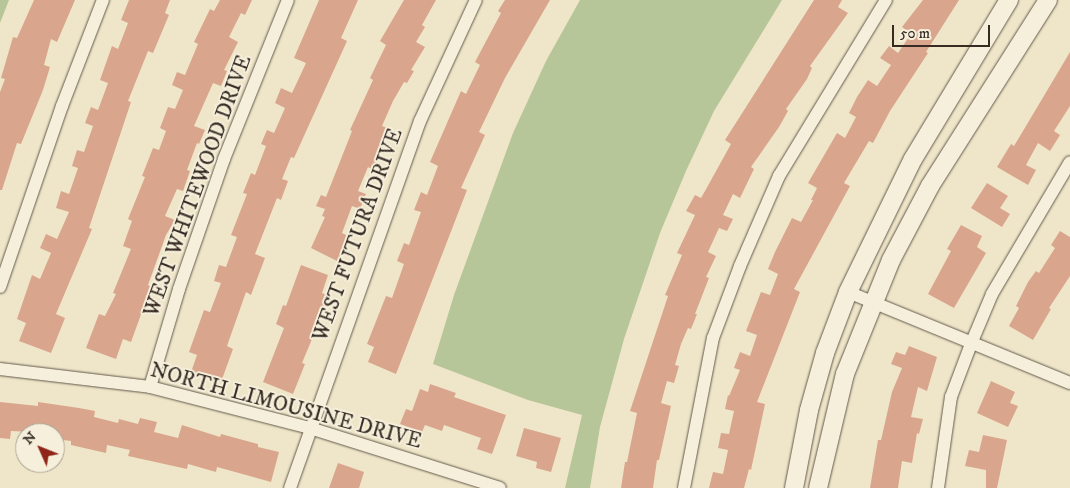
<!DOCTYPE html>
<style>
body{margin:0}
#map{position:relative;width:1070px;height:488px;overflow:hidden;background:#efe6c9;font-family:"IM FELL DW Pica",serif}
div>[style]{position:absolute}
[style*='--x']{left:calc(var(--x)*1px);top:calc(var(--y)*1px);width:calc(var(--w)*1px);rotate:calc(var(--a)*1deg)}
.green>*{inset:0;background:#b7c698}
.building>*{inset:0;background:#d9a68d}
.roads{filter:drop-shadow(0 0 1px #64594c) drop-shadow(0 0 1px #64594c)}
.minor>*{height:12px;margin:-6px;padding:0 6px;transform-origin:6px;border-radius:6px;background:#f5efdc}
.secondary>*{height:18px;margin:-9px;padding:0 9px;transform-origin:9px;border-radius:9px;background:#f5efdc}
span{translate:-50% -50%;white-space:nowrap;text-align:center;line-height:1.15;-webkit-text-stroke:4px #f5efdc;paint-order:stroke}
.street-label{font-size:21px;color:#362a22}
.north{position:absolute;left:15px;top:423px;width:50px;height:50px;box-sizing:border-box;background:#f5efdc;border:1px solid #a9a092;border-radius:50%;rotate:314deg;font-size:14px;font-weight:700;line-height:20px;text-align:center;color:#362a22}
.north::after{content:'';display:block;margin:auto;width:18px;height:22px;background:#8f2418;clip-path:polygon(50% 0,100% 100%,50% 72%,0 100%)}
.scale{position:absolute;left:892px;top:25px;width:98px;height:22px;box-sizing:border-box;border:2px solid #362a22;border-top:0;padding-left:6px;font-size:15px;line-height:18px;white-space:nowrap;color:#362a22;-webkit-text-stroke:4px #f5efdc;paint-order:stroke}
</style>
<div id="map">
<div class="green">
<i style="clip-path:polygon(0 0,9px 0,0 23px)"></i>
<i style="clip-path:polygon(580px 0,782px 0,714px 111px,686px 171px,660px 233px,624px 339px,600px 427px,590px 488px,565px 488px,582px 415px,528px 400px,433px 364px,454px 295px,513px 133px,546px 61px)"></i>
</div>
<div class="building">
<i style="clip-path:polygon(34px 0,75px 0,57px 42px,51px 39px,44px 65px,50px 67px,43px 90px,21px 144px,17px 143px,2px 190px,0 190px,0 92px,5px 79px,1px 78px,13px 37px,17px 38px)"></i>
<i style="clip-path:polygon(129px 0,170px 0,165px 13px,169px 15px,153px 53px,148px 51px,128px 101px,131px 102px,89px 228px,92px 229px,56px 314px,65px 318px,51px 353px,19px 341px,26px 323px,17px 319px,32px 275px,40px 279px,51px 253px,40px 248px,46px 234px,57px 239px,69px 212px,56px 208px,61px 191px,69px 194px,78px 168px,72px 166px,77px 150px,84px 152px,93px 126px,85px 123px,91px 107px,98px 110px,108px 83px,100px 80px,112px 46px,118px 49px,128px 23px,121px 20px)"></i>
<i style="clip-path:polygon(220px 0,252px 0,245px 15px,241px 13px,229px 37px,238px 42px,224px 70px,227px 71px,221px 86px,213px 83px,194px 126px,205px 130px,199px 144px,197px 143px,187px 170px,190px 171px,183px 191px,177px 189px,165px 216px,175px 220px,166px 235px,148px 285px,151px 287px,131px 342px,123px 339px,116px 359px,86px 348px,99px 314px,105px 316px,116px 294px,113px 293px,131px 249px,123px 246px,132px 221px,128px 219px,145px 177px,142px 176px,153px 148px,159px 150px,166px 131px,160px 128px,168px 107px,175px 109px,183px 90px,172px 85px,177px 72px,185px 75px,198px 44px,194px 42px,210px 9px,214px 11px)"></i>
<i style="clip-path:polygon(319px 0,358px 0,341px 38px,347px 41px,294px 158px,291px 157px,282px 179px,288px 181px,281px 200px,277px 198px,255px 254px,265px 258px,251px 295px,246px 292px,227px 346px,233px 349px,221px 382px,191px 372px,197px 355px,189px 352px,204px 310px,210px 312px,221px 283px,214px 281px,219px 265px,226px 267px,237px 237px,231px 235px,247px 194px,243px 193px,251px 173px,255px 175px,266px 146px,261px 144px,267px 130px,274px 133px,285px 108px,275px 103px,281px 88px,292px 93px,306px 63px,294px 58px)"></i>
<i style="clip-path:polygon(404px 0,436px 0,422px 25px,425px 27px,416px 42px,425px 47px,411px 70px,414px 71px,407px 83px,404px 82px,393px 101px,382px 126px,390px 129px,381px 152px,373px 170px,368px 167px,358px 191px,366px 194px,360px 209px,352px 206px,342px 233px,350px 237px,339px 262px,311px 248px,325px 217px,322px 216px,325px 209px,316px 206px,321px 195px,326px 197px,352px 131px,350px 130px,373px 80px,370px 78px,386px 45px,380px 41px)"></i>
<i style="clip-path:polygon(505px 0,550px 0,505px 78px,479px 132px,485px 135px,461px 188px,467px 190px,396px 374px,368px 362px,374px 347px,367px 344px,386px 296px,392px 298px,404px 264px,397px 261px,404px 243px,409px 245px,421px 212px,414px 210px,421px 192px,427px 195px,438px 166px,430px 162px,461px 91px,466px 94px,480px 65px,475px 62px,501px 13px,498px 11px)"></i>
<i style="clip-path:polygon(814px 0,842px 0,838px 7px,848px 13px,810px 66px,812px 68px,807px 79px,786px 109px,788px 111px,779px 127px,751px 167px,754px 169px,740px 198px,733px 194px,723px 215px,733px 219px,727px 231px,719px 228px,708px 252px,716px 256px,706px 277px,709px 278px,695px 314px,697px 314px,691px 329px,688px 328px,681px 344px,675px 365px,679px 366px,674px 383px,667px 381px,661px 403px,671px 406px,659px 460px,657px 460px,653px 488px,621px 488px,625px 462px,627px 462px,637px 413px,630px 411px,668px 296px,665px 295px,682px 255px,677px 253px,695px 215px,686px 211px,695px 195px,701px 198px,705px 191px,731px 144px,725px 140px)"></i>
<i style="clip-path:polygon(923px 0,959px 0,926px 52px,928px 53px,890px 111px,873px 143px,869px 141px,844px 183px,850px 186px,794px 289px,800px 292px,757px 402px,765px 404px,751px 470px,749px 469px,744px 488px,709px 488px,713px 472px,723px 474px,728px 450px,718px 448px,721px 433px,729px 434px,734px 411px,725px 409px,728px 395px,729px 396px,740px 370px,734px 368px,740px 352px,750px 356px,757px 335px,746px 331px,761px 292px,770px 295px,778px 274px,768px 269px,775px 252px,792px 218px,801px 222px,813px 200px,811px 200px,817px 188px,808px 183px,837px 133px,845px 138px,856px 117px,849px 113px,857px 97px,868px 80px,877px 86px,891px 65px,880px 58px,889px 46px,898px 53px,911px 34px,902px 27px)"></i>
<i style="clip-path:polygon(1070px 52px,1070px 106px,1054px 131px,1060px 135px,1050px 151px,1038px 143px,1026px 165px,1036px 170px,1028px 185px,997px 167px,1011px 144px,1014px 146px)"></i>
<i style="clip-path:polygon(987px 183px,1008px 196px,1000px 208px,1010px 214px,1002px 227px,971px 208px)"></i>
<i style="clip-path:polygon(961px 225px,982px 236px,977px 247px,986px 253px,954px 308px,928px 294px,951px 251px,947px 249px)"></i>
<i style="clip-path:polygon(1060px 231px,1070px 237px,1070px 276px,1049px 308px,1051px 309px,1033px 340px,1009px 326px,1019px 308px,1016px 306px,1028px 282px,1036px 271px,1039px 273px,1055px 248px,1051px 245px)"></i>
<i style="clip-path:polygon(301px 265px,328px 275px,322px 293px,330px 296px,302px 363px,305px 364px,293px 394px,263px 382px,284px 328px,276px 324px,283px 305px,286px 306px)"></i>
<i style="clip-path:polygon(909px 346px,937px 357px,927px 391px,918px 387px,911px 417px,923px 419px,919px 434px,917px 433px,912px 463px,902px 461px,898px 488px,870px 488px,878px 440px,881px 440px,892px 392px,902px 368px,891px 364px,896px 352px,905px 355px)"></i>
<i style="clip-path:polygon(991px 381px,1015px 392px,1010px 403px,1018px 406px,1008px 427px,977px 413px)"></i>
<i style="clip-path:polygon(430px 384px,456px 393px,454px 397px,506px 415px,492px 454px,477px 449px,481px 438px,444px 425px,442px 431px,425px 425px,422px 432px,400px 424px,406px 409px,412px 411px,420px 389px,428px 392px)"></i>
<i style="clip-path:polygon(0 402px,38px 406px,38px 402px,79px 408px,95px 411px,94px 417px,118px 423px,119px 419px,138px 424px,140px 418px,157px 422px,154px 432px,178px 438px,182px 425px,220px 437px,221px 434px,258px 444px,258px 447px,279px 452px,271px 482px,217px 467px,216px 472px,188px 464px,187px 469px,128px 456px,130px 450px,107px 445px,106px 453px,71px 445px,71px 441px,55px 439px,55px 433px,11px 431px,10px 439px,0 438px)"></i>
<i style="clip-path:polygon(524px 428px,561px 438px,551px 472px,536px 468px,537px 462px,516px 456px)"></i>
<i style="clip-path:polygon(983px 435px,1007px 440px,997px 488px,986px 488px,986px 470px,965px 466px,969px 450px,979px 452px)"></i>
<i style="clip-path:polygon(338px 463px,364px 472px,359px 488px,329px 488px)"></i>
</div>
<div class="roads">
<div class="minor">
<i style="--x:0;--y:287;--w:191;--a:-71.1"></i>
<i style="--x:62;--y:106;--w:114;--a:-68.9"></i>
<i style="--x:848;--y:292;--w:240;--a:22.3"></i>
<i style="--x:0;--y:369;--w:151;--a:6.8"></i>
<i style="--x:150;--y:387;--w:165;--a:14.4"></i>
<i style="--x:310;--y:428;--w:199;--a:17.5"></i>
<i style="--x:150;--y:387;--w:102;--a:-73.5"></i>
<i style="--x:179;--y:289;--w:138;--a:-70.9"></i>
<i style="--x:224;--y:159;--w:171;--a:-68.1"></i>
<i style="--x:290;--y:488;--w:389;--a:-70.5"></i>
<i style="--x:420;--y:121;--w:133;--a:-65.2"></i>
<i style="--x:684;--y:488;--w:153;--a:-79.1"></i>
<i style="--x:713;--y:338;--w:77;--a:-69.4"></i>
<i style="--x:740;--y:266;--w:98;--a:-66.6"></i>
<i style="--x:779;--y:176;--w:206;--a:-58.7"></i>
<i style="--x:938;--y:488;--w:92;--a:-81.9"></i>
<i style="--x:951;--y:397;--w:57;--a:-69.3"></i>
<i style="--x:971;--y:344;--w:54;--a:-67.2"></i>
<i style="--x:992;--y:294;--w:153;--a:-59.4"></i>
</div>
<div class="secondary">
<i style="--x:794;--y:488;--w:79;--a:-79.1"></i>
<i style="--x:809;--y:410;--w:59;--a:-74.3"></i>
<i style="--x:825;--y:353;--w:65;--a:-69.3"></i>
<i style="--x:848;--y:292;--w:148;--a:-64"></i>
<i style="--x:913;--y:159;--w:186;--a:-58.9"></i>
<i style="--x:818;--y:488;--w:117;--a:-76.7"></i>
<i style="--x:845;--y:374;--w:123;--a:-68"></i>
<i style="--x:891;--y:260;--w:84;--a:-62.2"></i>
<i style="--x:930;--y:186;--w:220;--a:-57.6"></i>
</div>
</div>
<div class="street-label">
<span style="left:198px;top:186px;rotate:-70deg">WEST WHITEWOOD DRIVE</span>
<span style="left:358px;top:235px;rotate:-70deg">WEST FUTURA DRIVE</span>
<span style="left:286px;top:406px;rotate:15deg">NORTH LIMOUSINE DRIVE</span>
</div>
<div class="north">N</div>
<div class="scale">50 m</div>
</div>
